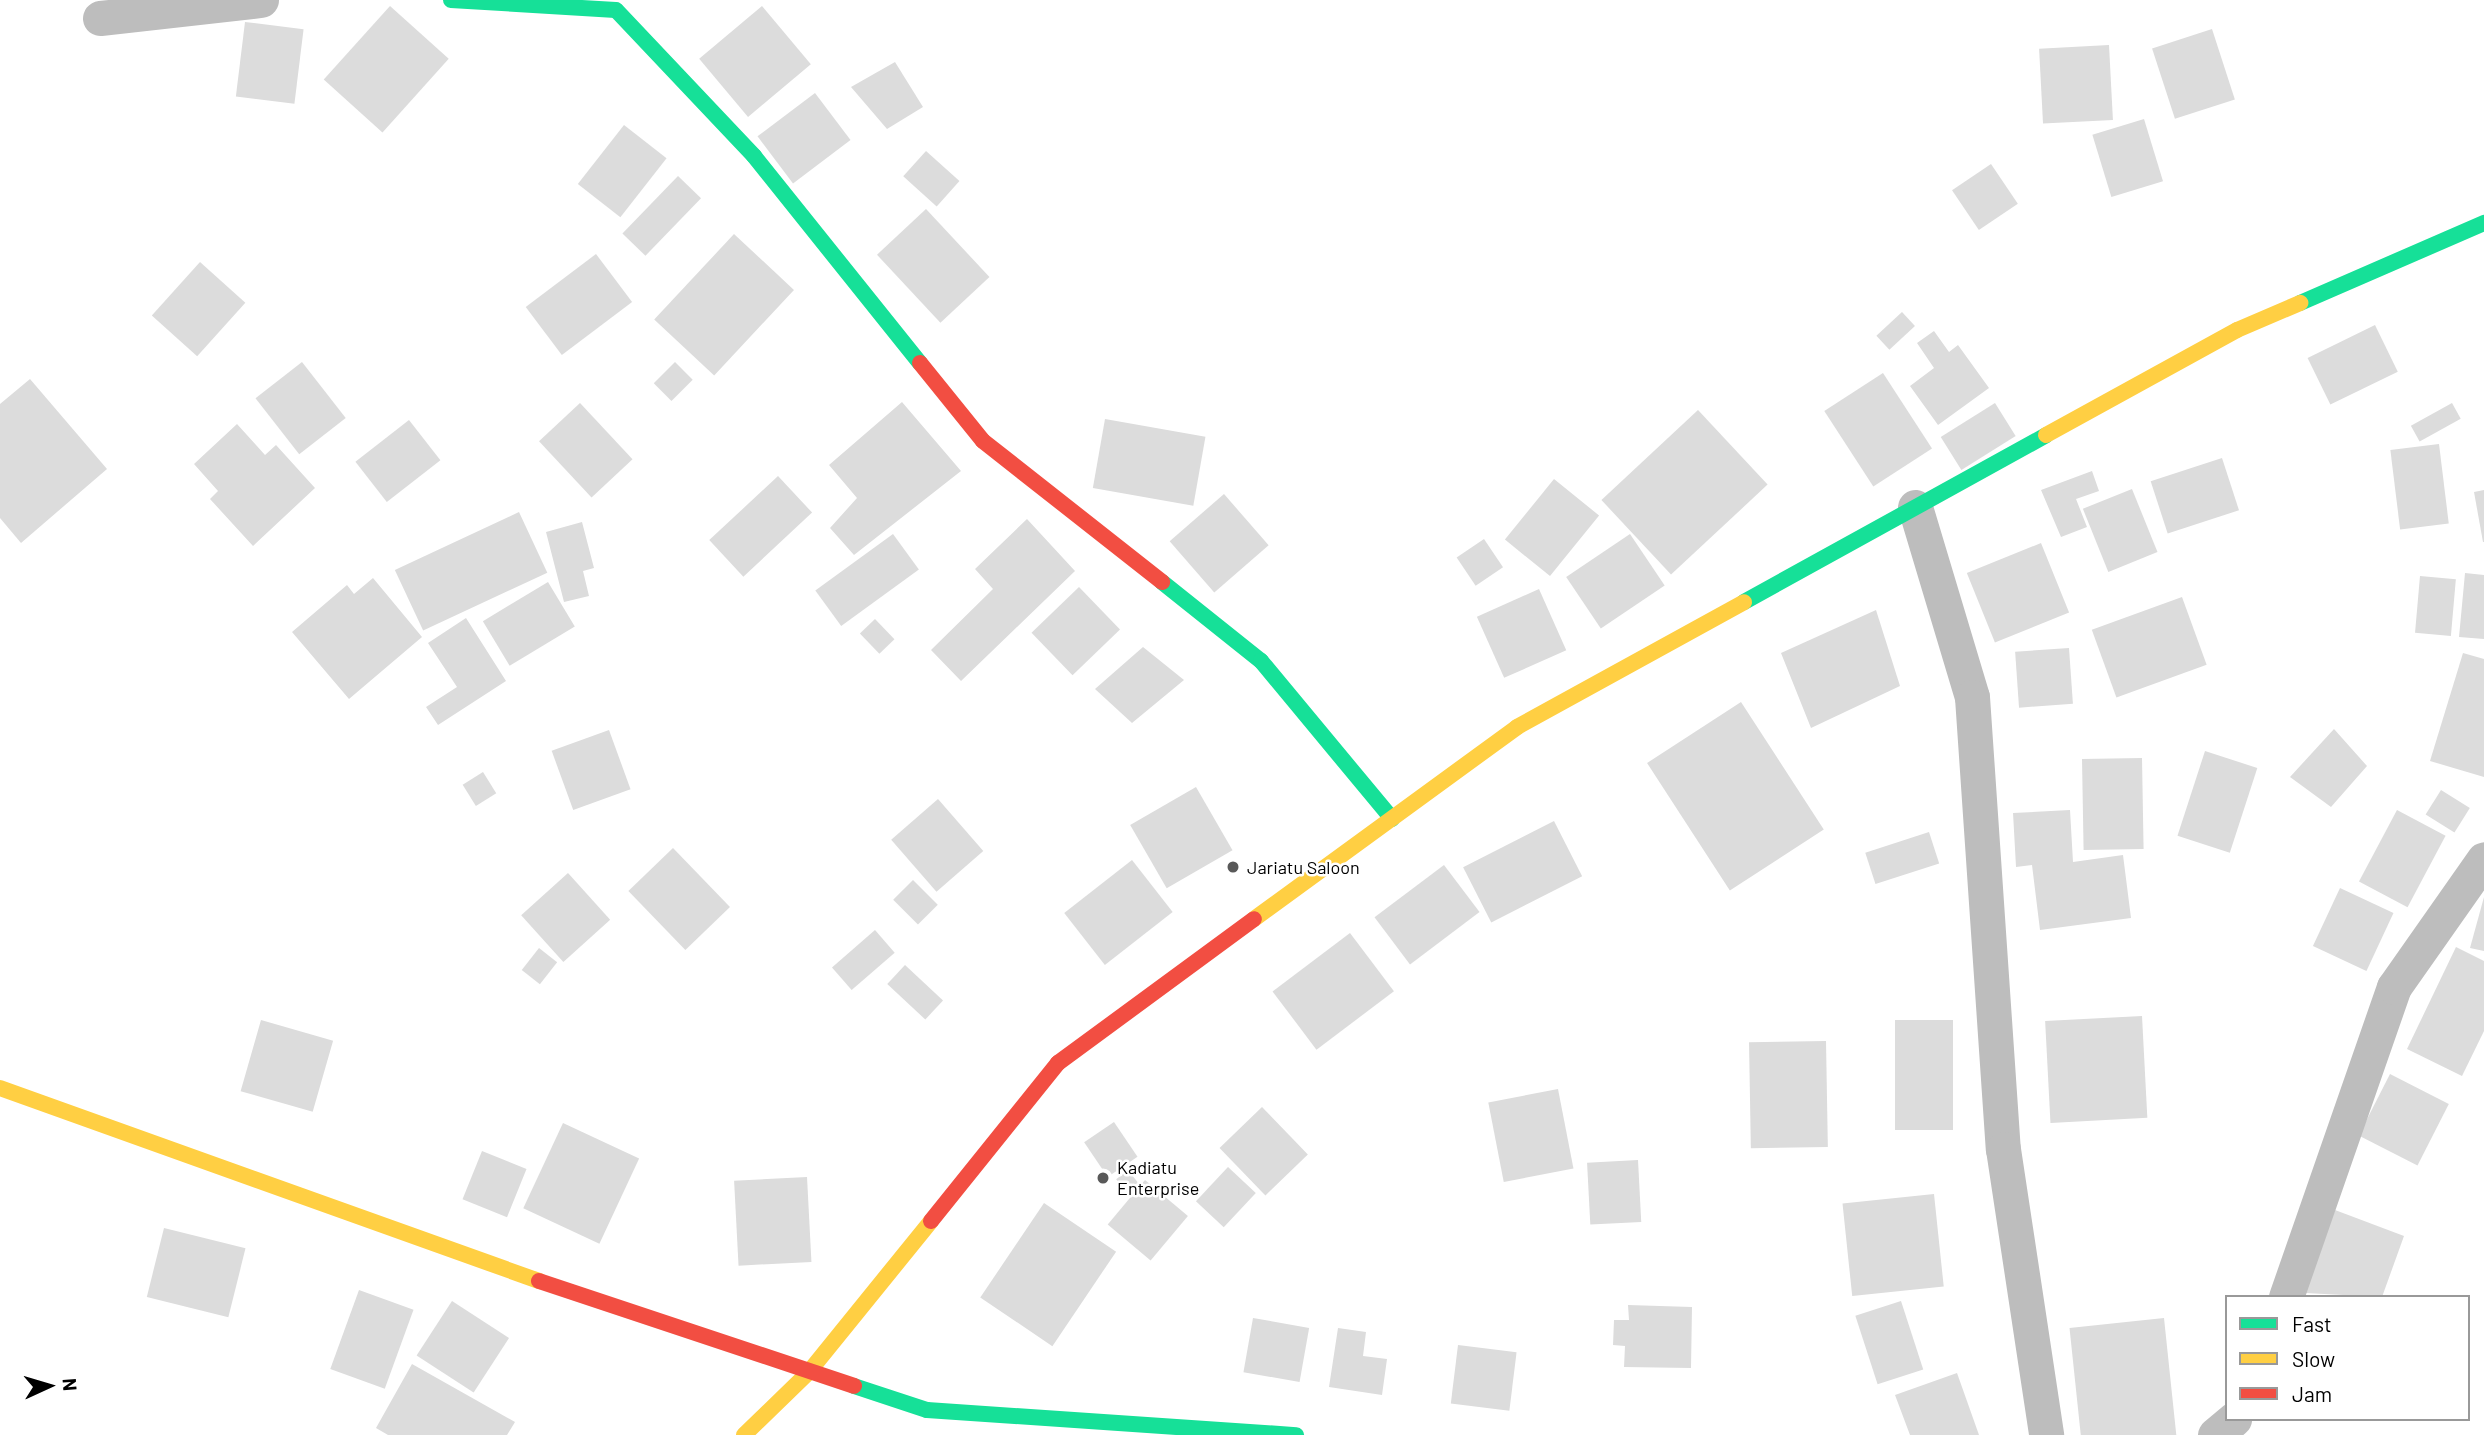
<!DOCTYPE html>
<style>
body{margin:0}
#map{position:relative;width:2484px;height:1435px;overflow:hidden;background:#fff;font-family:Barlow,sans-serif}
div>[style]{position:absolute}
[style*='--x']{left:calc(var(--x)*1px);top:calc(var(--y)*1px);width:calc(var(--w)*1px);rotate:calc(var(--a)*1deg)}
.building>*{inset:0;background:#dcdcdc;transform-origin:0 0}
.street>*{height:35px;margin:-17.5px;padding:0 17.5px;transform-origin:17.5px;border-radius:17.5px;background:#bdbdbd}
.fast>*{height:16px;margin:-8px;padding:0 8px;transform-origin:8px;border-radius:8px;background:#16e098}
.slow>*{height:16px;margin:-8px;padding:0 8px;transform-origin:8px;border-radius:8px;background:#ffcf43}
.jam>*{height:16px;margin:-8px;padding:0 8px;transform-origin:8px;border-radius:8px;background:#f24e42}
.dots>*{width:19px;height:19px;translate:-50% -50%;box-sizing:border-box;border:4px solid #fff;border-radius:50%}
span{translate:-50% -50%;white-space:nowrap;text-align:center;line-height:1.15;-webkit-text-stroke:5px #fff;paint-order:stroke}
.poi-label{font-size:18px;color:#000}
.left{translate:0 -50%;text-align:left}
.legend{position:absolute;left:2225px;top:1295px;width:245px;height:126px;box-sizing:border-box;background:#fff;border:2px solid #999;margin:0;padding:9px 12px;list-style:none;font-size:21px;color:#000}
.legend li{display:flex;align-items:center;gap:14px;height:35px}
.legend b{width:35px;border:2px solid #999}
.north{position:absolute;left:14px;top:1351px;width:70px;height:70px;-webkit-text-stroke:5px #fff;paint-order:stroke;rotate:86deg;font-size:19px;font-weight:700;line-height:28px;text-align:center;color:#000}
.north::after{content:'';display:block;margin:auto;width:24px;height:32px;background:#000;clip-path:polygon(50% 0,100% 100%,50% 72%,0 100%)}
</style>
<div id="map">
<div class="building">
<i style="left:390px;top:6px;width:79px;height:99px;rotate:42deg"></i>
<i style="left:762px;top:6px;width:76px;height:82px;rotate:50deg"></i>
<i style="left:245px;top:22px;width:59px;height:75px;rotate:7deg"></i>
<i style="left:2212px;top:29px;width:74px;height:63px;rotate:72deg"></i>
<i style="left:2109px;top:45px;width:75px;height:70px;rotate:87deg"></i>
<i style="clip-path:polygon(895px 62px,923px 107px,887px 129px,851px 87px)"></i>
<i style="left:815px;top:93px;width:59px;height:72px;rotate:53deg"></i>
<i style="left:2144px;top:119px;width:65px;height:54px;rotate:73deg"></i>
<i style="left:624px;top:125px;width:54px;height:75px;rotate:38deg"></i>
<i style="left:926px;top:151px;width:45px;height:34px;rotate:42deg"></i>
<i style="left:1991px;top:164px;width:48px;height:47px;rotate:56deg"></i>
<i style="left:678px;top:176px;width:32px;height:80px;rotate:44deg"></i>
<i style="left:926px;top:209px;width:93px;height:67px;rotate:47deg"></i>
<i style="left:734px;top:234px;width:82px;height:117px;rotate:43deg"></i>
<i style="left:596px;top:254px;width:60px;height:88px;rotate:53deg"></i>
<i style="left:200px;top:262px;width:61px;height:72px;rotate:42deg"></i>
<i style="left:1902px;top:312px;width:19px;height:35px;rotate:47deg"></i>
<i style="left:2375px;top:325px;width:52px;height:75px;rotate:64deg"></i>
<i style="clip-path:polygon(1934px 331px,1949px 352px,1958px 345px,1989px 388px,1938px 425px,1910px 386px,1934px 368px,1917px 343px)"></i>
<i style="left:302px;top:362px;width:71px;height:59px;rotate:52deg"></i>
<i style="left:675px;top:362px;width:25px;height:30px;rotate:45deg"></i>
<i style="left:1883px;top:373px;width:90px;height:70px;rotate:57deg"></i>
<i style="clip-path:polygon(30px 379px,107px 469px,21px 543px,0 518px,0 404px)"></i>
<i style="clip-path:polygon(902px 402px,961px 471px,854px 555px,830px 528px,857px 498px,829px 465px)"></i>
<i style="left:580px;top:403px;width:77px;height:56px;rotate:47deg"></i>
<i style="left:1995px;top:403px;width:39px;height:64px;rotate:58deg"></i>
<i style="left:2452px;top:403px;width:18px;height:47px;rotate:61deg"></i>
<i style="left:1698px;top:410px;width:102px;height:132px;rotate:47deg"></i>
<i style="left:1105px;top:419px;width:102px;height:70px;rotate:10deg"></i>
<i style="left:409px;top:420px;width:51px;height:68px;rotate:52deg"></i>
<i style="clip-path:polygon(237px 424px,265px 455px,276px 445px,315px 488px,253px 546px,210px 499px,218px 491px,194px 464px)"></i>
<i style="left:2439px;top:444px;width:80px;height:49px;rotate:83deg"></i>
<i style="left:2222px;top:458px;width:55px;height:75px;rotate:72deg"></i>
<i style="clip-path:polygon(2092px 471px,2099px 491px,2076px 499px,2087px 527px,2061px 537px,2041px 490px)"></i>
<i style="left:778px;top:476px;width:50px;height:94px;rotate:47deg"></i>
<i style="left:1554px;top:479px;width:58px;height:78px;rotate:39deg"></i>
<i style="left:2132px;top:489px;width:68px;height:53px;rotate:68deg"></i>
<i style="clip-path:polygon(2484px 490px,2484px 542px,2483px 542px,2474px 492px)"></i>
<i style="left:1224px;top:494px;width:68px;height:72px;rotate:49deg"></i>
<i style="left:519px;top:512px;width:67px;height:137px;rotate:65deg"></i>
<i style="clip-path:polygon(1027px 519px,1075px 571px,961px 681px,931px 650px,993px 589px,975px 569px)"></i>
<i style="clip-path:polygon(582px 522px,594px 568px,583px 571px,589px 596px,564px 602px,546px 532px)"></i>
<i style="left:893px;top:534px;width:44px;height:96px;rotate:54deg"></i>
<i style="left:1630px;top:534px;width:62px;height:77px;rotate:56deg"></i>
<i style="left:1484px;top:539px;width:34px;height:33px;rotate:56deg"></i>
<i style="left:2041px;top:543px;width:75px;height:80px;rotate:68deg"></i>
<i style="clip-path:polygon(2465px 573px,2484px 575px,2484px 639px,2459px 637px)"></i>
<i style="left:2420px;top:576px;width:36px;height:57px;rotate:5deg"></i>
<i style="clip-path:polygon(373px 578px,422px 637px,349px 699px,292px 632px,347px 585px,354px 594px)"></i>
<i style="left:548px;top:582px;width:52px;height:76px;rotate:59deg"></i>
<i style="left:1079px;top:587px;width:59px;height:66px;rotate:46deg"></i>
<i style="left:1539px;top:589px;width:67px;height:68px;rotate:66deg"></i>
<i style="left:2182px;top:597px;width:72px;height:96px;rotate:70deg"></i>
<i style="clip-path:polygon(1876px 610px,1900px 686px,1811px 728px,1781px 653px)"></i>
<i style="clip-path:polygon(466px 618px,506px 681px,438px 725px,426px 707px,457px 687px,428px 643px)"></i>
<i style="left:875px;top:619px;width:28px;height:21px;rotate:46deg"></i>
<i style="clip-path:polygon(1143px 647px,1184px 680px,1132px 723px,1095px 689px)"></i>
<i style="left:2069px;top:648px;width:56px;height:54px;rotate:86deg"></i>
<i style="clip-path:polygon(2463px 653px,2484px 659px,2484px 777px,2430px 761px)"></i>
<i style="left:1741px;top:702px;width:152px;height:112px;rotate:57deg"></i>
<i style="clip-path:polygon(2334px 729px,2367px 766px,2331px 807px,2290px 777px)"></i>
<i style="left:609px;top:730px;width:63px;height:61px;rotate:70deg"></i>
<i style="left:2205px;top:751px;width:55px;height:89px;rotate:18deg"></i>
<i style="left:2142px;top:758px;width:91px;height:60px;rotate:89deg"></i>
<i style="left:483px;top:772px;width:25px;height:24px;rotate:58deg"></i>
<i style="left:1196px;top:787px;width:73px;height:76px;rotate:60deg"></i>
<i style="left:2441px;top:790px;width:34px;height:29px;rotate:32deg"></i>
<i style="left:938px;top:799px;width:69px;height:62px;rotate:49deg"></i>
<i style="clip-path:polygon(2070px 810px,2073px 862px,2123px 855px,2131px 918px,2040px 930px,2032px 865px,2016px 867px,2013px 813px)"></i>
<i style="left:2397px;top:810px;width:55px;height:81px;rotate:28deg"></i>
<i style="left:1554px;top:821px;width:62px;height:102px;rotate:63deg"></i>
<i style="left:1929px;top:832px;width:33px;height:67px;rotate:72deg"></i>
<i style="left:673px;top:848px;width:82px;height:62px;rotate:46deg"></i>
<i style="left:1132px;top:860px;width:66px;height:86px;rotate:52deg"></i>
<i style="left:1444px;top:865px;width:59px;height:87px;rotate:53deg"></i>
<i style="left:568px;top:873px;width:63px;height:63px;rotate:48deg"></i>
<i style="left:913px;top:880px;width:35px;height:28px;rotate:45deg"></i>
<i style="left:2340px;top:888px;width:59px;height:64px;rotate:25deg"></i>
<i style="clip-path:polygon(2484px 897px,2484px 951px,2470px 948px)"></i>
<i style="left:875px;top:930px;width:30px;height:57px;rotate:49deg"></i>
<i style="left:1350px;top:933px;width:73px;height:97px;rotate:53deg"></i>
<i style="clip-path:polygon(2456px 947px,2484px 961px,2484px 1031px,2462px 1076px,2407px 1049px)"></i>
<i style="left:539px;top:948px;width:23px;height:28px;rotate:38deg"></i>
<i style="left:905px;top:965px;width:52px;height:26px;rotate:43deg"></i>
<i style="left:2142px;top:1016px;width:102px;height:97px;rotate:87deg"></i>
<i style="left:261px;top:1020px;width:75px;height:74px;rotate:16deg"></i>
<i style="left:1895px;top:1020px;width:58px;height:110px"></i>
<i style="left:1826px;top:1041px;width:106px;height:77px;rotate:89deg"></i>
<i style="left:2390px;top:1074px;width:66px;height:69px;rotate:27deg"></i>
<i style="left:1558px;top:1089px;width:81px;height:71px;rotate:79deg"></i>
<i style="left:1262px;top:1107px;width:66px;height:59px;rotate:46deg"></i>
<i style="left:1114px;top:1122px;width:42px;height:36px;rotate:56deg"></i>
<i style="left:563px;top:1123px;width:84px;height:94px;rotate:25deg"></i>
<i style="left:482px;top:1151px;width:48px;height:52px;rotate:22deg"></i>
<i style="left:1638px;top:1160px;width:62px;height:51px;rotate:87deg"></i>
<i style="left:1228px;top:1167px;width:38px;height:47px;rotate:43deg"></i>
<i style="left:1128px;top:1170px;width:16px;height:15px;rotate:52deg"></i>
<i style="left:807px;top:1177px;width:85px;height:73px;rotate:87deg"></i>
<i style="left:1145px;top:1180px;width:56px;height:58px;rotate:40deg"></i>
<i style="left:1934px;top:1194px;width:93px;height:92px;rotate:84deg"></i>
<i style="left:1044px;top:1203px;width:87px;height:114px;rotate:34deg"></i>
<i style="clip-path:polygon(2335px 1210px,2404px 1236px,2382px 1297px,2305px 1293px)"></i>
<i style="left:164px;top:1228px;width:84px;height:71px;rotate:14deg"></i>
<i style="left:359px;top:1290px;width:58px;height:84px;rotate:20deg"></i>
<i style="left:452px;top:1301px;width:68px;height:65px;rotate:33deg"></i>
<i style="left:1901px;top:1301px;width:72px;height:48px;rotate:72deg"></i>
<i style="clip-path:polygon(1628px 1305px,1692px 1307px,1691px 1368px,1624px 1367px,1625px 1346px,1613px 1345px,1614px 1320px,1629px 1320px)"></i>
<i style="left:1253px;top:1318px;width:57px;height:55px;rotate:10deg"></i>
<i style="left:2164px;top:1318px;width:118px;height:95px;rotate:84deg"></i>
<i style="clip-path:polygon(1338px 1328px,1366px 1332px,1363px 1356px,1387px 1359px,1382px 1395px,1329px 1387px)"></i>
<i style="left:1458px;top:1345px;width:59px;height:59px;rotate:7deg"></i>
<i style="clip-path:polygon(412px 1364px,515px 1422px,507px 1435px,388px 1435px,376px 1428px)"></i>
<i style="clip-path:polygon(1957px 1373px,1979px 1435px,1910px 1435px,1895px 1395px)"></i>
</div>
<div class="street">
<i style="--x:100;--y:18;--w:162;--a:-6.4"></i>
<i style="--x:1915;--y:507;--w:198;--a:73.3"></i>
<i style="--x:1972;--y:697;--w:453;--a:86.1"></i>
<i style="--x:2003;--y:1149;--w:289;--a:81.4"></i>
<i style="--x:2286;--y:1297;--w:328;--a:-70.8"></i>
<i style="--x:2394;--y:987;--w:156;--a:-54.9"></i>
<i style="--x:2215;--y:1435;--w:25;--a:-40"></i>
</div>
<div class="fast">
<i style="--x:451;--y:0;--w:165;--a:3.5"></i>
<i style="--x:616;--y:10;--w:201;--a:46.6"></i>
<i style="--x:754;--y:156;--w:265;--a:51.3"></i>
<i style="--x:2300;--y:303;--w:201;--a:-23.5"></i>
<i style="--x:1162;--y:582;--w:127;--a:38.6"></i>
<i style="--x:1261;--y:661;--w:205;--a:50.3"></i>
<i style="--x:1744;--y:602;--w:345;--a:-28.9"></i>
<i style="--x:854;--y:1386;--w:77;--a:18.2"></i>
<i style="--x:927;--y:1410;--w:370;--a:3.9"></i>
</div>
<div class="slow">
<i style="--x:2046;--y:435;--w:218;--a:-28.8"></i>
<i style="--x:2237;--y:330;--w:69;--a:-23.2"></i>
<i style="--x:1254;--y:919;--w:326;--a:-36.1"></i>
<i style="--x:1517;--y:727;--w:259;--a:-28.8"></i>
<i style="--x:0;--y:1088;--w:573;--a:19.7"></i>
<i style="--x:744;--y:1435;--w:89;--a:-44.1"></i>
<i style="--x:808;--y:1373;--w:196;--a:-51"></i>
</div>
<div class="jam">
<i style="--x:920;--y:363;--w:100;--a:51.1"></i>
<i style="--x:983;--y:441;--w:228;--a:38.2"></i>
<i style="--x:931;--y:1221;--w:203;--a:-51.2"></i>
<i style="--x:1058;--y:1063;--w:243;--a:-36.3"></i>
<i style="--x:539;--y:1281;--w:332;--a:18.4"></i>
</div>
<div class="dots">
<i style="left:1233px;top:867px;background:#595959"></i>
<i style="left:1103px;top:1178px;background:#595959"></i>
</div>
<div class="poi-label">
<span class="left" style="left:1247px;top:867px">Jariatu Saloon</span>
<span class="left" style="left:1117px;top:1178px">Kadiatu<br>Enterprise</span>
</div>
<ul class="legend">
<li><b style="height:9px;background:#16e098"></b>Fast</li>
<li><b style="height:9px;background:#ffcf43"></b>Slow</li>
<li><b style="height:9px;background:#f24e42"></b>Jam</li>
</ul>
<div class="north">N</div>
</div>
